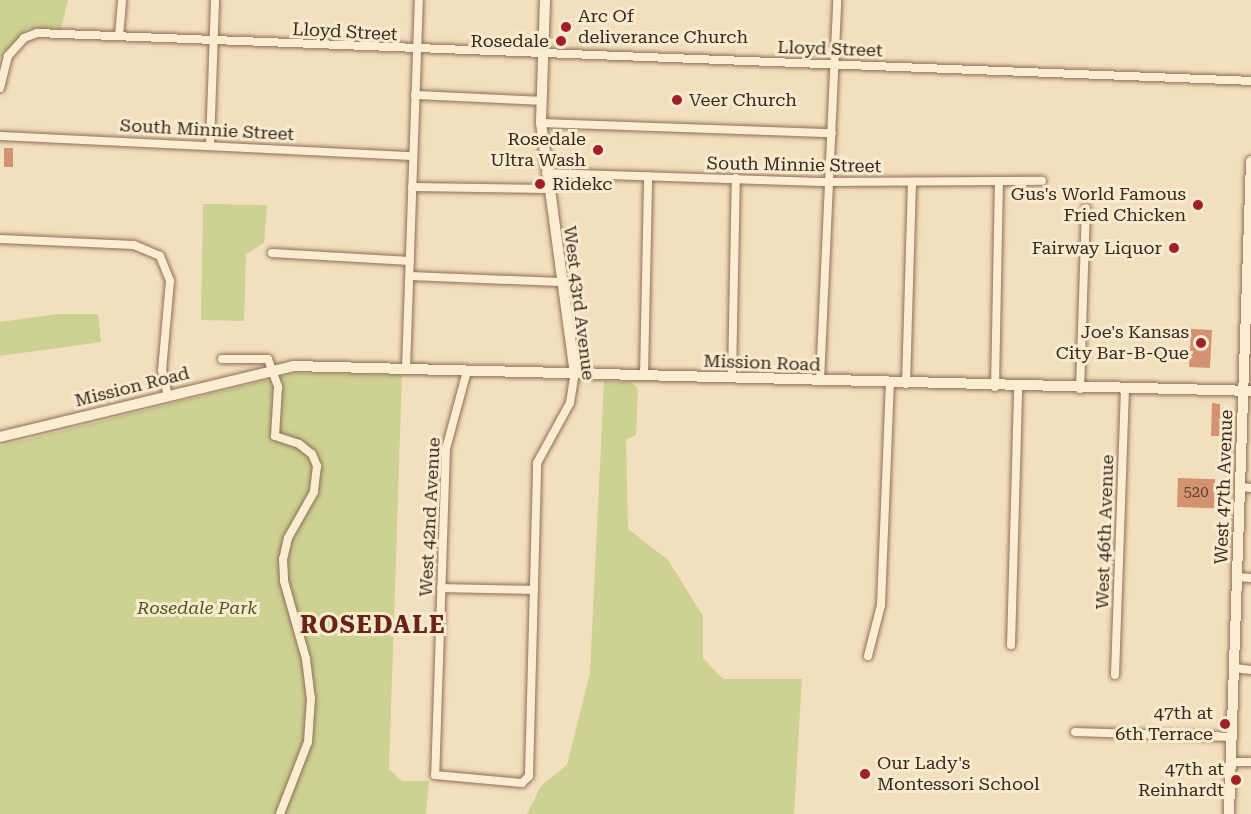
<!DOCTYPE html>
<style>
body{margin:0}
#map{position:relative;width:1251px;height:814px;overflow:hidden;background:#f2dfbe;font-family:"Roboto Serif",serif}
div>[style]{position:absolute}
[style*='--x']{left:calc(var(--x)*1px);top:calc(var(--y)*1px);width:calc(var(--w)*1px);rotate:calc(var(--a)*1deg)}
.green>*{inset:0;background:#cdd191}
.building>*{inset:0;background:#d49370;transform-origin:0 0}
.roads{filter:drop-shadow(0 0 2px #8c6f55) drop-shadow(0 0 2px #8c6f55)}
.street>*{height:8px;margin:-4px;padding:0 4px;transform-origin:4px;border-radius:4px;background:#fcedd2}
.secondary>*{height:10px;margin:-5px;padding:0 5px;transform-origin:5px;border-radius:5px;background:#fcedd2}
.dots>*{width:16px;height:16px;translate:-50% -50%;box-sizing:border-box;border:3px solid #f8eace;border-radius:50%}
span{translate:-50% -50%;white-space:nowrap;text-align:center;line-height:1.15;-webkit-text-stroke:6px #f8eace;paint-order:stroke}
.number-label{font-size:15px;color:#604330}
.number-label span{-webkit-text-stroke-width:0}
.poi-label{font-size:18px;color:#3a281b}
.left{translate:0 -50%;text-align:left}
.right{translate:-100% -50%;text-align:right}
.street-label{font-size:18px;color:#3a281b}
.park-label{font-size:18px;color:#4d5820;font-style:italic}
.district-label{font-size:24px;color:#6a2316;font-weight:700;letter-spacing:1.5px}
</style>
<div id="map">
<div class="green">
<i style="clip-path:polygon(0 0,68px 0,61px 29px,27px 29px,0 58px)"></i>
<i style="clip-path:polygon(203px 204px,267px 205px,264px 243px,246px 254px,244px 321px,201px 320px)"></i>
<i style="clip-path:polygon(57px 314px,98px 314px,101px 342px,0 356px,0 322px)"></i>
<i style="clip-path:polygon(296px 373px,402px 375px,389px 769px,402px 781px,429px 781px,426px 814px,0 814px,0 446px)"></i>
<i style="clip-path:polygon(604px 381px,631px 382px,638px 389px,636px 435px,626px 440px,628px 529px,668px 560px,703px 616px,703px 658px,723px 679px,802px 679px,794px 814px,527px 814px,541px 786px,567px 765px,590px 673px)"></i>
</div>
<div class="building">
<i style="left:4px;top:148px;width:9px;height:19px"></i>
<i style="left:1191px;top:329px;width:21px;height:38px;rotate:3deg"></i>
<i style="clip-path:polygon(1212px 403px,1220px 404px,1220px 415px,1230px 416px,1230px 424px,1221px 423px,1220px 436px,1211px 436px)"></i>
<i style="left:1178px;top:478px;width:37px;height:29px;rotate:2deg"></i>
</div>
<div class="roads">
<div class="street">
<i style="--x:119;--y:36;--w:36;--a:-85"></i>
<i style="--x:0;--y:88;--w:33;--a:-76"></i>
<i style="--x:8;--y:56;--w:24;--a:-48"></i>
<i style="--x:24;--y:38;--w:14;--a:-21"></i>
<i style="--x:37;--y:33;--w:1215;--a:2.26"></i>
<i style="--x:415;--y:95;--w:125;--a:2.7"></i>
<i style="--x:541;--y:123;--w:291;--a:2"></i>
<i style="--x:0;--y:136;--w:413;--a:2.8"></i>
<i style="--x:210;--y:145;--w:145;--a:-88"></i>
<i style="--x:546;--y:173;--w:274;--a:1.9"></i>
<i style="--x:820;--y:182;--w:222;--a:-0.3"></i>
<i style="--x:412;--y:187;--w:136;--a:0.8"></i>
<i style="--x:0;--y:239;--w:134;--a:2.6"></i>
<i style="--x:134;--y:245;--w:28;--a:23"></i>
<i style="--x:160;--y:256;--w:27;--a:68"></i>
<i style="--x:170;--y:281;--w:89;--a:95.1"></i>
<i style="--x:162;--y:370;--w:26;--a:77"></i>
<i style="--x:272;--y:253;--w:138;--a:3.3"></i>
<i style="--x:410;--y:276;--w:151;--a:2.3"></i>
<i style="--x:222;--y:359;--w:46;--a:0"></i>
<i style="--x:268;--y:359;--w:30;--a:70"></i>
<i style="--x:278;--y:387;--w:49;--a:93.5"></i>
<i style="--x:275;--y:436;--w:25;--a:18"></i>
<i style="--x:299;--y:444;--w:16;--a:38"></i>
<i style="--x:312;--y:454;--w:13;--a:67"></i>
<i style="--x:317;--y:466;--w:26;--a:97"></i>
<i style="--x:314;--y:492;--w:53;--a:119.5"></i>
<i style="--x:288;--y:538;--w:22;--a:103"></i>
<i style="--x:283;--y:559;--w:22;--a:87"></i>
<i style="--x:284;--y:581;--w:81;--a:74.2"></i>
<i style="--x:306;--y:659;--w:39;--a:83"></i>
<i style="--x:311;--y:698;--w:44;--a:93.9"></i>
<i style="--x:308;--y:742;--w:77;--a:111.3"></i>
<i style="--x:406;--y:368;--w:368;--a:-88"></i>
<i style="--x:467;--y:371;--w:81;--a:105.1"></i>
<i style="--x:446;--y:449;--w:326;--a:91.9"></i>
<i style="--x:435;--y:775;--w:87;--a:5.3"></i>
<i style="--x:522;--y:783;--w:10;--a:-45"></i>
<i style="--x:529;--y:776;--w:313;--a:-88.5"></i>
<i style="--x:537;--y:463;--w:68;--a:-61.2"></i>
<i style="--x:570;--y:403;--w:30;--a:-81"></i>
<i style="--x:644;--y:375;--w:199;--a:-88.8"></i>
<i style="--x:732;--y:378;--w:200;--a:-88.9"></i>
<i style="--x:820;--y:381;--w:381;--a:-87.4"></i>
<i style="--x:906;--y:384;--w:202;--a:-88.3"></i>
<i style="--x:995;--y:387;--w:206;--a:-88.9"></i>
<i style="--x:1080;--y:389;--w:181;--a:-88.1"></i>
<i style="--x:1242;--y:487;--w:9;--a:6"></i>
<i style="--x:1237;--y:577;--w:14;--a:4"></i>
<i style="--x:441;--y:588;--w:93;--a:1.2"></i>
<i style="--x:1011;--y:645;--w:257;--a:-88.4"></i>
<i style="--x:868;--y:656;--w:53;--a:-75.7"></i>
<i style="--x:881;--y:605;--w:221;--a:-87.7"></i>
<i style="--x:1234;--y:668;--w:17;--a:7"></i>
<i style="--x:1115;--y:675;--w:285;--a:-88"></i>
<i style="--x:1075;--y:732;--w:157;--a:1.8"></i>
<i style="--x:1231;--y:762;--w:20;--a:0"></i>
</div>
<div class="secondary">
<i style="--x:545;--y:0;--w:123;--a:91.9"></i>
<i style="--x:541;--y:123;--w:252;--a:82.3"></i>
<i style="--x:0;--y:437;--w:301;--a:-13.6"></i>
<i style="--x:293;--y:366;--w:958;--a:1.49"></i>
<i style="--x:1229;--y:814;--w:653;--a:-88.07"></i>
</div>
</div>
<div class="dots">
<i style="left:566px;top:27px;background:#a01f28"></i>
<i style="left:561px;top:41px;background:#a01f28"></i>
<i style="left:677px;top:100px;background:#a01f28"></i>
<i style="left:598px;top:150px;background:#a01f28"></i>
<i style="left:540px;top:184px;background:#a01f28"></i>
<i style="left:1198px;top:205px;background:#a01f28"></i>
<i style="left:1174px;top:248px;background:#a01f28"></i>
<i style="left:1201px;top:343px;background:#a01f28"></i>
<i style="left:1225px;top:724px;background:#a01f28"></i>
<i style="left:865px;top:774px;background:#a01f28"></i>
<i style="left:1236px;top:780px;background:#a01f28"></i>
</div>
<div class="number-label">
<span style="left:1196px;top:493px">520</span>
</div>
<div class="poi-label">
<span class="left" style="left:578px;top:27px">Arc Of<br>deliverance Church</span>
<span class="right" style="left:549px;top:41px">Rosedale</span>
<span class="left" style="left:689px;top:100px">Veer Church</span>
<span class="right" style="left:586px;top:150px">Rosedale<br>Ultra Wash</span>
<span class="left" style="left:552px;top:184px">Ridekc</span>
<span class="right" style="left:1186px;top:205px">Gus's World Famous<br>Fried Chicken</span>
<span class="right" style="left:1162px;top:248px">Fairway Liquor</span>
<span class="right" style="left:1189px;top:343px">Joe's Kansas<br>City Bar-B-Que</span>
<span class="right" style="left:1213px;top:724px">47th at<br>6th Terrace</span>
<span class="left" style="left:877px;top:774px">Our Lady's<br>Montessori School</span>
<span class="right" style="left:1224px;top:780px">47th at<br>Reinhardt</span>
</div>
<div class="street-label">
<span style="left:345px;top:32px;rotate:3deg">Lloyd Street</span>
<span style="left:830px;top:49px;rotate:2deg">Lloyd Street</span>
<span style="left:207px;top:130px;rotate:3deg">South Minnie Street</span>
<span style="left:794px;top:165px;rotate:1deg">South Minnie Street</span>
<span style="left:579px;top:303px;rotate:83deg">West 43rd Avenue</span>
<span style="left:762px;top:363px;rotate:2deg">Mission Road</span>
<span style="left:132px;top:387px;rotate:-14deg">Mission Road</span>
<span style="left:1224px;top:487px;rotate:-88deg">West 47th Avenue</span>
<span style="left:430px;top:517px;rotate:-87deg">West 42nd Avenue</span>
<span style="left:1105px;top:532px;rotate:-88deg">West 46th Avenue</span>
</div>
<div class="park-label">
<span style="left:197px;top:608px">Rosedale Park</span>
</div>
<div class="district-label">
<span style="left:373px;top:626px">ROSEDALE</span>
</div>
</div>
